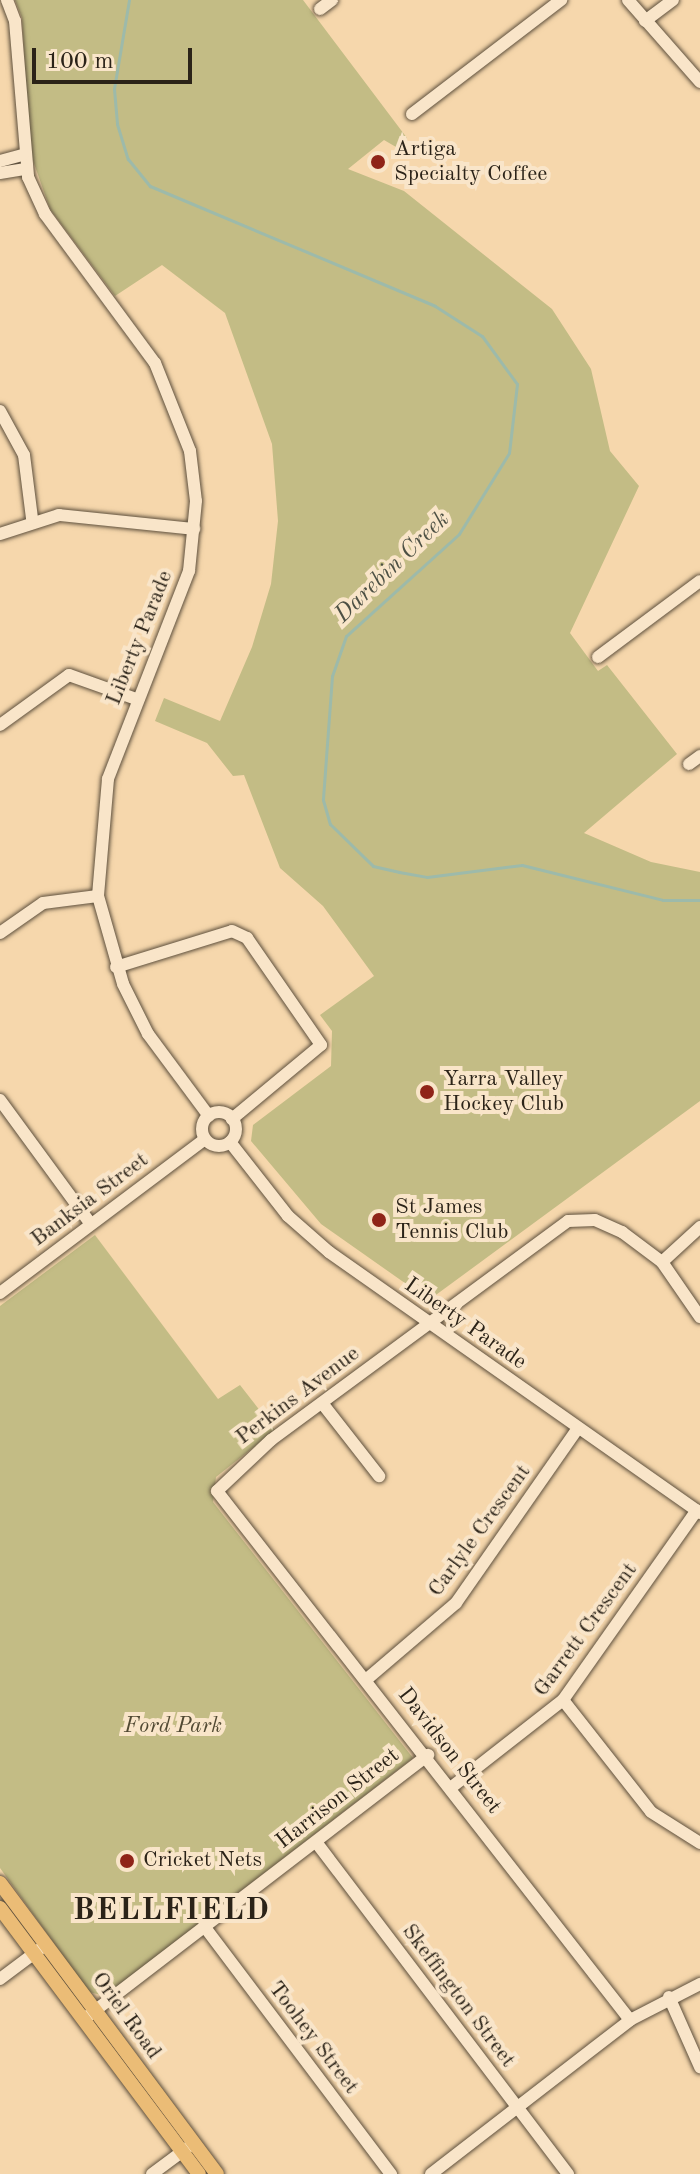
<!DOCTYPE html>
<style>
body{margin:0}
#map{position:relative;width:700px;height:2174px;overflow:hidden;background:#f6d7ac;font-family:"Old Standard TT",serif}
div>[style]{position:absolute}
[style*='--x']{left:calc(var(--x)*1px);top:calc(var(--y)*1px);width:calc(var(--w)*1px);rotate:calc(var(--a)*1deg)}
.green>*{inset:0;background:#c3bc85}
.stream>*{height:3px;margin:-1.5px;padding:0 1.5px;transform-origin:1.5px;border-radius:1.5px;background:#9dbaaa}
.roads{filter:drop-shadow(0 0 2px #5e503d) drop-shadow(0 0 2px #5e503d)}
.minor>*{height:12px;margin:-6px;padding:0 6px;transform-origin:6px;border-radius:6px;background:#f9e5c9}
.minor>.ring{margin:-6px;padding:0;box-sizing:content-box;background:none;border:12px solid #f9e5c9;border-radius:50%}
.major>*{height:14px;margin:-7px;padding:0 7px;transform-origin:7px;border-radius:7px;background:#ebbc76}
.dots>*{width:22px;height:22px;translate:-50% -50%;box-sizing:border-box;border:4px solid #f9e5c9;border-radius:50%}
span{translate:-50% -50%;white-space:nowrap;text-align:center;line-height:1.15;-webkit-text-stroke:8px #f9e5c9;paint-order:stroke}
.poi-label{font-size:22px;color:#2b2318}
.left{translate:0 -50%;text-align:left}
.street-label{font-size:22px;color:#2b2318}
.park-label{font-size:22px;color:#514933;font-style:italic}
.water-label{font-size:24px;color:#4d5044;font-style:italic}
.district-label{font-size:30px;color:#2b2318;font-weight:700;letter-spacing:2px}
.scale{position:absolute;left:32px;top:48px;width:160px;height:36px;box-sizing:border-box;border:4px solid #2b2318;border-top:0;padding-left:10px;font-size:24px;line-height:28px;white-space:nowrap;color:#2b2318;-webkit-text-stroke:6px #f9e5c9;paint-order:stroke}
</style>
<div id="map">
<div class="green">
<i style="clip-path:polygon(15px 0,303px 0,407px 138px,396px 147px,384px 140px,348px 169px,404px 191px,552px 309px,591px 369px,610px 451px,639px 486px,570px 633px,598px 671px,607px 665px,677px 754px,584px 833px,651px 862px,700px 872px,700px 1101px,429px 1300px,321px 1224px,251px 1141px,253px 1125px,331px 1066px,332px 1031px,320px 1015px,374px 976px,323px 906px,280px 868px,244px 775px,233px 776px,207px 743px,155px 721px,164px 698px,220px 721px,252px 647px,271px 584px,278px 521px,272px 444px,225px 313px,162px 265px,115px 296px,50px 209px,30px 152px,22px 18px)"></i>
<i style="clip-path:polygon(95px 1235px,218px 1399px,240px 1385px,275px 1430px,216px 1477px,213px 1502px,413px 1758px,105px 1996px,89px 1992px,0 1868px,0 1306px)"></i>
</div>
<div class="stream">
<i style="--x:129;--y:0;--w:90;--a:99.6"></i>
<i style="--x:114;--y:89;--w:35;--a:85"></i>
<i style="--x:117;--y:124;--w:37;--a:73"></i>
<i style="--x:128;--y:159;--w:35;--a:51"></i>
<i style="--x:150;--y:186;--w:309;--a:22.8"></i>
<i style="--x:435;--y:306;--w:56;--a:32.6"></i>
<i style="--x:482;--y:336;--w:59;--a:53.9"></i>
<i style="--x:517;--y:384;--w:69;--a:96.6"></i>
<i style="--x:509;--y:453;--w:95;--a:121.7"></i>
<i style="--x:459;--y:534;--w:152;--a:137.9"></i>
<i style="--x:346;--y:636;--w:42;--a:109.3"></i>
<i style="--x:332;--y:676;--w:124;--a:94.2"></i>
<i style="--x:323;--y:800;--w:25;--a:74"></i>
<i style="--x:330;--y:824;--w:60;--a:44.3"></i>
<i style="--x:373;--y:866;--w:27;--a:13"></i>
<i style="--x:399;--y:872;--w:28;--a:10"></i>
<i style="--x:427;--y:877;--w:96;--a:-7.2"></i>
<i style="--x:522;--y:865;--w:145;--a:13.9"></i>
<i style="--x:663;--y:900;--w:37;--a:0"></i>
</div>
<div class="roads">
<div class="minor">
<i style="--x:7;--y:0;--w:22;--a:69"></i>
<i style="--x:15;--y:21;--w:157;--a:85.2"></i>
<i style="--x:28;--y:177;--w:41;--a:65.3"></i>
<i style="--x:45;--y:214;--w:185;--a:53.6"></i>
<i style="--x:155;--y:363;--w:95;--a:68.3"></i>
<i style="--x:190;--y:451;--w:50;--a:83.2"></i>
<i style="--x:196;--y:501;--w:70;--a:95.7"></i>
<i style="--x:189;--y:571;--w:223;--a:111.3"></i>
<i style="--x:108;--y:779;--w:117;--a:94.9"></i>
<i style="--x:98;--y:896;--w:91;--a:74.1"></i>
<i style="--x:123;--y:984;--w:56;--a:63.4"></i>
<i style="--x:148;--y:1034;--w:102;--a:53.4"></i>
<i style="--x:628;--y:0;--w:109;--a:48.7"></i>
<i style="--x:320;--y:9;--w:15;--a:-37"></i>
<i style="--x:645;--y:21;--w:35;--a:-37"></i>
<i style="--x:412;--y:114;--w:188;--a:-37.4"></i>
<i style="--x:0;--y:161;--w:23;--a:-15"></i>
<i style="--x:0;--y:173;--w:26;--a:-9"></i>
<i style="--x:0;--y:411;--w:50;--a:61.4"></i>
<i style="--x:24;--y:455;--w:64;--a:82.8"></i>
<i style="--x:0;--y:534;--w:62;--a:-17.9"></i>
<i style="--x:59;--y:515;--w:136;--a:5.9"></i>
<i style="--x:598;--y:657;--w:127;--a:-36.7"></i>
<i style="--x:0;--y:725;--w:85;--a:-35.9"></i>
<i style="--x:69;--y:675;--w:71;--a:19.7"></i>
<i style="--x:689;--y:764;--w:14;--a:-36"></i>
<i style="--x:0;--y:933;--w:52;--a:-34.9"></i>
<i style="--x:43;--y:903;--w:55;--a:-7.3"></i>
<i style="--x:116;--y:967;--w:121;--a:-17.2"></i>
<i style="--x:232;--y:931;--w:17;--a:25"></i>
<i style="--x:247;--y:938;--w:130;--a:55.3"></i>
<i style="--x:321;--y:1045;--w:116;--a:140.3"></i>
<i style="--x:0;--y:1100;--w:152;--a:53.8"></i>
<i class="ring" style="left:202px;top:1112px;width:22px;height:22px"></i>
<i style="--x:230;--y:1142;--w:94;--a:51.9"></i>
<i style="--x:288;--y:1216;--w:55;--a:41.3"></i>
<i style="--x:329;--y:1252;--w:454;--a:35.1"></i>
<i style="--x:662;--y:1262;--w:52;--a:-42.6"></i>
<i style="--x:0;--y:1293;--w:256;--a:-36.9"></i>
<i style="--x:322;--y:1403;--w:93;--a:52"></i>
<i style="--x:367;--y:1679;--w:117;--a:-40.5"></i>
<i style="--x:456;--y:1603;--w:213;--a:-55.1"></i>
<i style="--x:563;--y:1700;--w:142;--a:51.8"></i>
<i style="--x:651;--y:1812;--w:58;--a:32.3"></i>
<i style="--x:453;--y:1786;--w:140;--a:-38"></i>
<i style="--x:563;--y:1700;--w:232;--a:-54.8"></i>
<i style="--x:316;--y:1842;--w:417;--a:52.8"></i>
<i style="--x:204;--y:1926;--w:311;--a:53"></i>
<i style="--x:0;--y:1979;--w:50;--a:-36.9"></i>
<i style="--x:669;--y:1997;--w:77;--a:66.1"></i>
<i style="--x:88;--y:2016;--w:429;--a:-37.5"></i>
<i style="--x:630;--y:2020;--w:671;--a:-127.98"></i>
<i style="--x:217;--y:1491;--w:74;--a:-43.4"></i>
<i style="--x:271;--y:1440;--w:369;--a:-36.4"></i>
<i style="--x:568;--y:1221;--w:27;--a:-2"></i>
<i style="--x:595;--y:1220;--w:30;--a:24"></i>
<i style="--x:622;--y:1232;--w:50;--a:36.9"></i>
<i style="--x:662;--y:1262;--w:67;--a:55.4"></i>
<i style="--x:152;--y:2174;--w:44;--a:-36.6"></i>
<i style="--x:431;--y:2174;--w:252;--a:-37.7"></i>
<i style="--x:630;--y:2020;--w:79;--a:-27.2"></i>
</div>
<div class="major">
<i style="--x:0;--y:1883;--w:363;--a:53.3"></i>
<i style="--x:0;--y:1908;--w:332;--a:53.2"></i>
</div>
</div>
<div class="dots">
<i style="left:378px;top:162px;background:#8f2418"></i>
<i style="left:427px;top:1092px;background:#8f2418"></i>
<i style="left:379px;top:1220px;background:#8f2418"></i>
<i style="left:127px;top:1861px;background:#8f2418"></i>
</div>
<div class="poi-label">
<span class="left" style="left:394px;top:162px">Artiga<br>Specialty Coffee</span>
<span class="left" style="left:443px;top:1092px">Yarra Valley<br>Hockey Club</span>
<span class="left" style="left:395px;top:1220px">St James<br>Tennis Club</span>
<span class="left" style="left:143px;top:1861px">Cricket Nets</span>
</div>
<div class="street-label">
<span style="left:140px;top:638px;rotate:-68deg">Liberty Parade</span>
<span style="left:90px;top:1200px;rotate:-37deg">Banksia Street</span>
<span style="left:465px;top:1324px;rotate:35deg">Liberty Parade</span>
<span style="left:298px;top:1396px;rotate:-37deg">Perkins Avenue</span>
<span style="left:480px;top:1531px;rotate:-54deg">Carlyle Crescent</span>
<span style="left:586px;top:1630px;rotate:-54deg">Garrett Crescent</span>
<span style="left:449px;top:1751px;rotate:52deg">Davidson Street</span>
<span style="left:338px;top:1799px;rotate:-38deg">Harrison Street</span>
<span style="left:458px;top:1996px;rotate:53deg">Skeffington Street</span>
<span style="left:126px;top:2016px;rotate:54deg">Oriel Road</span>
<span style="left:313px;top:2038px;rotate:53deg">Toohey Street</span>
</div>
<div class="park-label">
<span style="left:173px;top:1727px">Ford Park</span>
</div>
<div class="water-label">
<span style="left:393px;top:568px;rotate:-44deg">Darebin Creek</span>
</div>
<div class="district-label">
<span style="left:172px;top:1911px">BELLFIELD</span>
</div>
<div class="scale">100 m</div>
</div>
